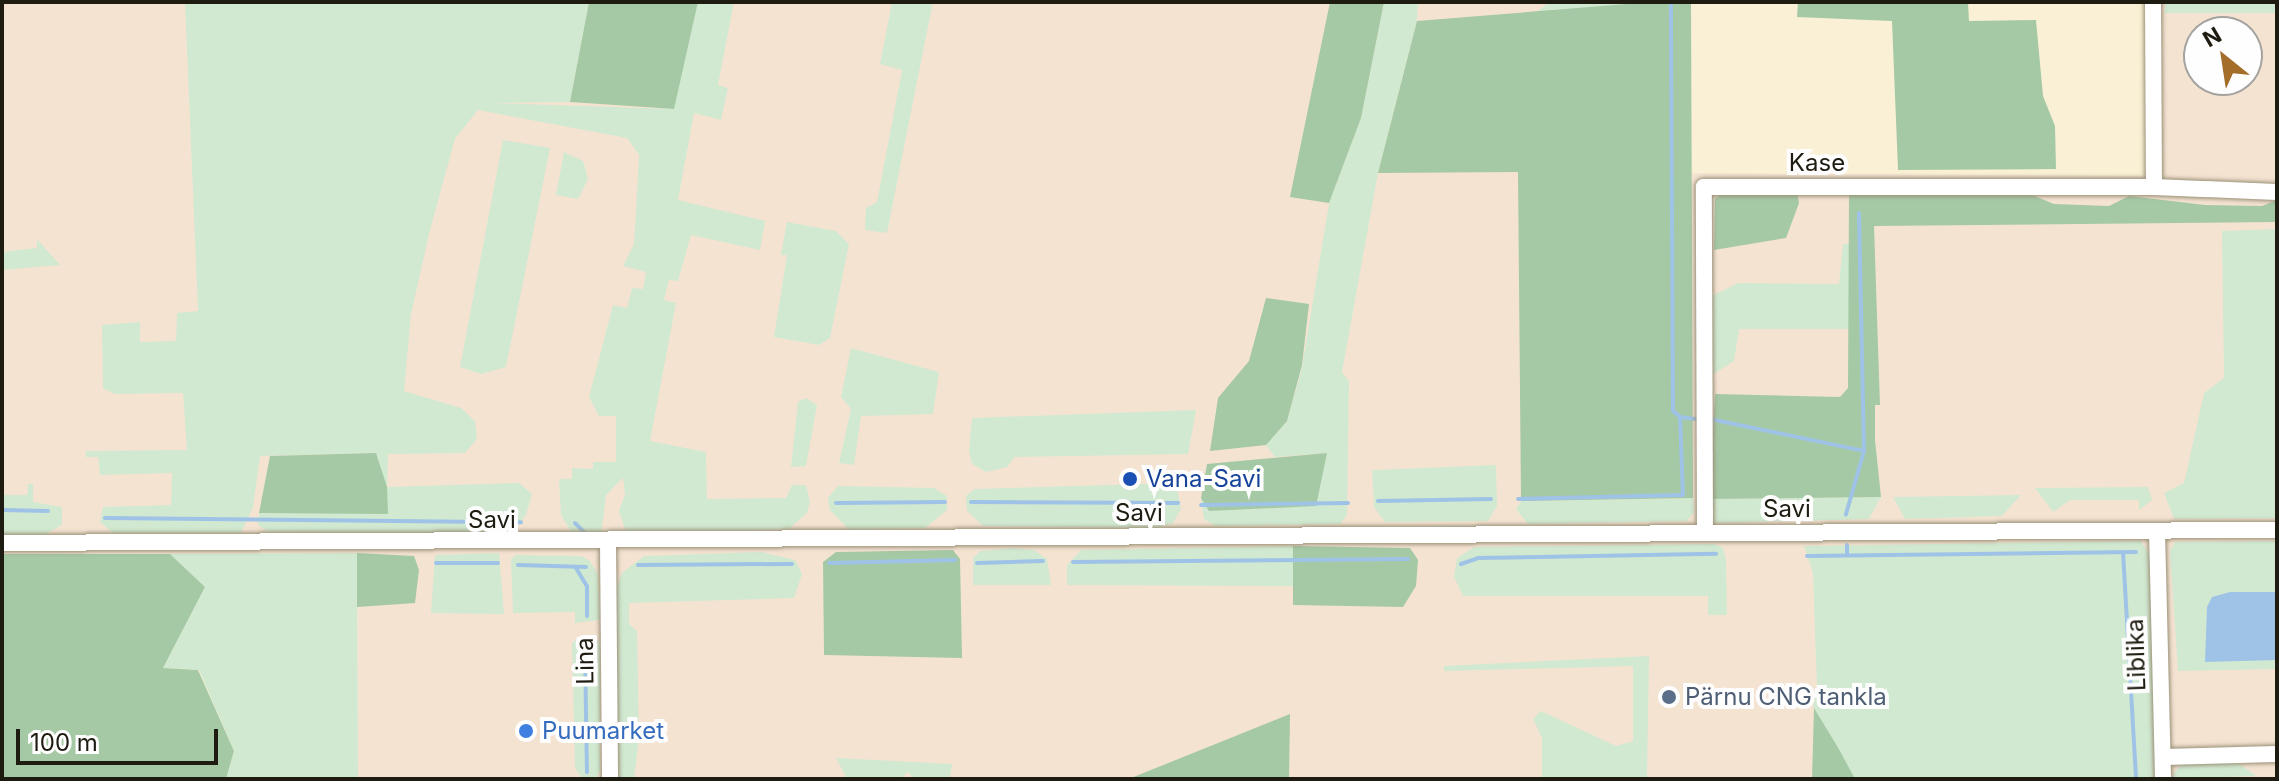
<!DOCTYPE html>
<meta charset="utf-8">
<style>
body{margin:0}
#map{position:relative;width:2279px;height:781px;overflow:hidden;background:#faf0d5;font-family:Inter,sans-serif}
div>[style]{position:absolute}
[style*='--x']{left:calc(var(--x)*1px);top:calc(var(--y)*1px);width:calc(var(--w)*1px);rotate:calc(var(--a)*1deg)}
.industrial>*{inset:0;background:#f5e3d2}
.green>*{inset:0;background:#d1e9d1;transform-origin:0 0}
.forest>*{inset:0;background:#a5c9a5}
.water>*{inset:0;background:#9fc3e6}
.stream>*{height:4px;margin:-2px;padding:0 2px;transform-origin:2px;border-radius:2px;background:#9fc3e6}
.roads{filter:drop-shadow(0 0 2px #9a9178) drop-shadow(0 0 2px #9a9178)}
.minor>*{height:16px;margin:-8px;padding:0 8px;transform-origin:8px;border-radius:8px;background:#fff}
.dots>*{width:22px;height:22px;translate:-50% -50%;box-sizing:border-box;border:4px solid #fefefe;border-radius:50%}
span{translate:-50% -50%;white-space:nowrap;text-align:center;line-height:1.15;-webkit-text-stroke:8px #fefefe;paint-order:stroke}
.street-label{font-size:24px;color:#1e1b11}
.transit-label{font-size:24px;color:#164399}
.left{translate:0 -50%;text-align:left}
.service-label{font-size:24px;color:#4e5e75}
.shop-label{font-size:24px;color:#366cbe}
.frame{position:absolute;inset:0;border:4px solid #1e1b11;pointer-events:none}
.north{position:absolute;left:2183px;top:16px;width:80px;height:80px;box-sizing:border-box;background:#fefefe;border:2px solid #a4a39f;border-radius:50%;rotate:330deg;font-size:22px;font-weight:700;line-height:32px;text-align:center;color:#1e1b11}
.north::after{content:'';display:block;margin:auto;width:28px;height:36px;background:#a56d2a;clip-path:polygon(50% 0,100% 100%,50% 72%,0 100%)}
.scale{position:absolute;left:16px;top:729px;width:202px;height:36px;box-sizing:border-box;border:4px solid #1e1b11;border-top:0;padding-left:10px;font-size:24px;line-height:28px;white-space:nowrap;color:#1e1b11;-webkit-text-stroke:6px #fefefe;paint-order:stroke}
</style>
<div id="map">
<div class="industrial">
<i style="clip-path:polygon(evenodd,2px 2px,589px 2px,570px 102px,674px 109px,698px 2px,1673px 2px,1674px 173px,2145px 176px,2147px 2px,2277px 2px,2277px 779px,358px 779px,357px 553px,2px 554px,2px 2px,2199px 32px,2247px 32px,2247px 80px,2199px 80px,2199px 32px)"></i>
</div>
<div class="green">
<i style="clip-path:polygon(185px 2px,589px 2px,570px 102px,491px 103px,673px 109px,698px 2px,734px 2px,718px 85px,728px 88px,721px 120px,694px 113px,678px 200px,765px 221px,760px 250px,691px 235px,678px 281px,669px 280px,664px 300px,676px 303px,650px 441px,706px 452px,707px 499px,786px 498px,792px 485px,806px 485px,810px 502px,807px 513px,789px 529px,627px 535px,619px 511px,625px 495px,623px 478px,606px 495px,601px 535px,571px 532px,561px 515px,559px 479px,572px 479px,572px 468px,593px 469px,593px 462px,616px 462px,616px 416px,599px 416px,589px 397px,613px 305px,627px 308px,632px 288px,643px 289px,646px 272px,623px 266px,634px 244px,639px 155px,627px 138px,478px 110px,455px 139px,430px 230px,411px 314px,404px 391px,461px 408px,475px 421px,477px 439px,465px 453px,388px 454px,387px 487px,519px 483px,532px 494px,526px 515px,515px 529px,496px 534px,268px 532px,258px 525px,259px 513px,387px 513px,375px 453px,260px 456px,253px 507px,241px 533px,113px 533px,100px 522px,103px 507px,171px 505px,172px 473px,100px 475px,98px 457px,86px 457px,86px 451px,187px 450px,183px 393px,115px 394px,103px 388px,102px 325px,140px 322px,140px 342px,176px 341px,177px 313px,198px 311px)"></i>
<i style="clip-path:polygon(892px 2px,933px 2px,887px 233px,865px 230px,866px 208px,877px 202px,902px 70px,880px 64px)"></i>
<i style="clip-path:polygon(1384px 2px,1418px 2px,1417px 21px,1378px 173px,1342px 372px,1349px 381px,1347px 515px,1340px 524px,1216px 526px,1204px 519px,1201px 498px,1209px 511px,1327px 453px,1275px 457px,1266px 445px,1287px 421px,1302px 368px,1329px 203px,1361px 118px)"></i>
<i style="clip-path:polygon(1549px 2px,1652px 2px,1536px 13px)"></i>
<i style="left:2165px;top:2px;width:112px;height:11px"></i>
<i style="clip-path:polygon(503px 140px,550px 148px,506px 367px,481px 374px,460px 367px)"></i>
<i style="clip-path:polygon(564px 152px,583px 161px,588px 179px,578px 199px,556px 195px)"></i>
<i style="clip-path:polygon(787px 222px,836px 231px,849px 244px,830px 338px,819px 345px,774px 337px,787px 255px,781px 255px)"></i>
<i style="clip-path:polygon(2277px 229px,2277px 518px,2174px 519px,2164px 493px,2184px 483px,2204px 393px,2224px 378px,2222px 231px)"></i>
<i style="clip-path:polygon(37px 239px,60px 265px,2px 270px,2px 252px,37px 248px)"></i>
<i style="clip-path:polygon(1851px 243px,1849px 329px,1739px 329px,1734px 361px,1712px 375px,1712px 296px,1738px 283px,1839px 284px,1843px 244px)"></i>
<i style="clip-path:polygon(851px 348px,939px 372px,933px 414px,861px 416px,854px 465px,839px 463px,851px 409px,841px 397px)"></i>
<i style="clip-path:polygon(806px 398px,817px 405px,806px 466px,791px 467px,798px 402px)"></i>
<i style="clip-path:polygon(1196px 410px,1188px 454px,1015px 457px,1007px 467px,986px 472px,972px 464px,969px 451px,972px 418px)"></i>
<i style="clip-path:polygon(1496px 465px,1497px 506px,1488px 521px,1385px 522px,1374px 507px,1372px 470px)"></i>
<i style="clip-path:polygon(1176px 483px,1181px 509px,1173px 523px,1157px 528px,983px 526px,967px 511px,966px 496px,974px 489px)"></i>
<i style="clip-path:polygon(28px 484px,33px 484px,33px 502px,62px 507px,62px 525px,44px 535px,2px 535px,2px 495px,27px 495px)"></i>
<i style="clip-path:polygon(838px 486px,934px 488px,947px 496px,947px 510px,925px 528px,849px 530px,830px 510px,828px 498px)"></i>
<i style="clip-path:polygon(2148px 487px,2152px 500px,2139px 510px,2139px 500px,2070px 500px,2053px 512px,2035px 488px)"></i>
<i style="clip-path:polygon(2021px 495px,2002px 516px,1905px 519px,1893px 497px)"></i>
<i style="clip-path:polygon(1881px 497px,1869px 519px,1717px 523px,1710px 518px,1709px 499px)"></i>
<i style="clip-path:polygon(1693px 498px,1694px 512px,1687px 521px,1528px 524px,1516px 509px,1521px 501px)"></i>
<i style="clip-path:polygon(2141px 541px,2151px 557px,2155px 779px,1855px 779px,1813px 707px,1817px 690px,1813px 573px,1804px 546px)"></i>
<i style="clip-path:polygon(2277px 541px,2277px 669px,2178px 671px,2170px 551px,2175px 542px)"></i>
<i style="clip-path:polygon(1714px 544px,1723px 548px,1726px 560px,1727px 615px,1708px 615px,1708px 596px,1463px 596px,1454px 577px,1457px 558px,1474px 547px)"></i>
<i style="clip-path:polygon(1293px 546px,1294px 586px,1067px 585px,1067px 565px,1081px 550px)"></i>
<i style="clip-path:polygon(1014px 548px,1034px 550px,1047px 559px,1051px 585px,973px 585px,973px 558px,980px 551px)"></i>
<i style="clip-path:polygon(761px 552px,795px 560px,802px 574px,794px 598px,629px 603px,629px 624px,637px 631px,639px 738px,634px 779px,618px 779px,616px 588px,622px 573px,644px 556px)"></i>
<i style="clip-path:polygon(357px 553px,358px 779px,226px 779px,234px 751px,199px 670px,163px 668px,205px 587px,170px 554px)"></i>
<i style="clip-path:polygon(499px 553px,504px 614px,431px 613px,435px 555px)"></i>
<i style="clip-path:polygon(516px 555px,581px 556px,590px 561px,598px 574px,600px 620px,575px 623px,575px 612px,513px 613px,511px 559px)"></i>
<i style="clip-path:polygon(579px 638px,595px 638px,600px 643px,600px 771px,595px 779px,581px 777px,575px 768px,572px 643px)"></i>
<i style="clip-path:polygon(1649px 656px,1647px 779px,1542px 779px,1542px 738px,1533px 719px,1541px 711px,1616px 746px,1633px 741px,1633px 666px,1444px 671px,1444px 666px)"></i>
<i style="clip-path:polygon(836px 758px,952px 764px,950px 779px,914px 779px,908px 772px,900px 779px,847px 779px)"></i>
<i style="clip-path:polygon(2237px 762px,2256px 776px,2170px 779px,2181px 764px)"></i>
</div>
<div class="forest">
<i style="clip-path:polygon(589px 2px,698px 2px,674px 109px,570px 102px)"></i>
<i style="clip-path:polygon(1330px 2px,1384px 2px,1361px 118px,1329px 203px,1290px 197px)"></i>
<i style="clip-path:polygon(1652px 2px,1691px 2px,1693px 498px,1521px 501px,1518px 172px,1378px 173px,1417px 21px)"></i>
<i style="clip-path:polygon(1798px 2px,1968px 2px,1969px 21px,2036px 20px,2043px 96px,2055px 126px,2056px 169px,1898px 170px,1892px 21px,1797px 17px)"></i>
<i style="clip-path:polygon(1797px 191px,1799px 203px,1786px 238px,1714px 250px,1715px 199px,1721px 193px)"></i>
<i style="clip-path:polygon(1849px 192px,2032px 195px,2054px 204px,2109px 206px,2129px 196px,2205px 205px,2262px 206px,2277px 200px,2277px 222px,1874px 226px,1880px 405px,1875px 405px,1875px 440px,1881px 497px,1709px 499px,1715px 394px,1840px 397px,1848px 388px)"></i>
<i style="clip-path:polygon(1266px 298px,1309px 304px,1302px 365px,1287px 421px,1266px 445px,1210px 451px,1218px 398px,1249px 361px)"></i>
<i style="clip-path:polygon(376px 453px,387px 487px,388px 514px,259px 513px,270px 456px)"></i>
<i style="clip-path:polygon(1327px 453px,1316px 506px,1209px 511px,1201px 498px,1207px 464px)"></i>
<i style="clip-path:polygon(1293px 546px,1410px 548px,1418px 560px,1416px 586px,1403px 607px,1293px 605px)"></i>
<i style="clip-path:polygon(953px 550px,960px 559px,962px 658px,824px 655px,823px 562px,836px 552px)"></i>
<i style="clip-path:polygon(357px 553px,414px 556px,419px 570px,415px 603px,357px 607px)"></i>
<i style="clip-path:polygon(2px 554px,170px 554px,205px 587px,163px 668px,198px 670px,234px 751px,226px 779px,2px 779px)"></i>
<i style="clip-path:polygon(1814px 708px,1840px 751px,1855px 779px,1812px 779px)"></i>
<i style="clip-path:polygon(1290px 714px,1289px 779px,1131px 779px,1131px 778px)"></i>
</div>
<div class="water">
<i style="clip-path:polygon(2230px 592px,2277px 592px,2277px 660px,2205px 662px,2207px 607px,2212px 597px)"></i>
</div>
<div class="stream">
<i style="--x:1859;--y:213;--w:238;--a:88.8"></i>
<i style="--x:1680;--y:417;--w:16;--a:7"></i>
<i style="--x:1710;--y:419;--w:157;--a:11.7"></i>
<i style="--x:1864;--y:451;--w:66;--a:105.9"></i>
<i style="--x:1518;--y:499;--w:165;--a:-1.4"></i>
<i style="--x:1683;--y:495;--w:78;--a:-92.2"></i>
<i style="--x:1680;--y:417;--w:9;--a:-139"></i>
<i style="--x:1673;--y:411;--w:409;--a:-90.3"></i>
<i style="--x:1378;--y:501;--w:113;--a:-1"></i>
<i style="--x:971;--y:502;--w:207;--a:0.3"></i>
<i style="--x:836;--y:503;--w:109;--a:-0.5"></i>
<i style="--x:1201;--y:505;--w:147;--a:-0.8"></i>
<i style="--x:2;--y:510;--w:46;--a:1.2"></i>
<i style="--x:105;--y:518;--w:416;--a:0.6"></i>
<i style="--x:575;--y:523;--w:14;--a:45"></i>
<i style="--x:1847;--y:545;--w:9;--a:90"></i>
<i style="--x:2123;--y:552;--w:227;--a:86.7"></i>
<i style="--x:1807;--y:556;--w:329;--a:-0.7"></i>
<i style="--x:1073;--y:562;--w:335;--a:-0.5"></i>
<i style="--x:436;--y:563;--w:62;--a:0"></i>
<i style="--x:829;--y:563;--w:126;--a:-1.4"></i>
<i style="--x:977;--y:563;--w:66;--a:-1.7"></i>
<i style="--x:1461;--y:564;--w:18;--a:-19"></i>
<i style="--x:1478;--y:558;--w:238;--a:-1"></i>
<i style="--x:518;--y:565;--w:68;--a:1.7"></i>
<i style="--x:638;--y:565;--w:154;--a:-0.4"></i>
<i style="--x:576;--y:568;--w:21;--a:59"></i>
<i style="--x:587;--y:586;--w:30;--a:90"></i>
<i style="--x:585;--y:648;--w:124;--a:89.1"></i>
</div>
<div class="roads">
<div class="minor">
<i style="--x:2153;--y:2;--w:185;--a:89.7"></i>
<i style="--x:2157;--y:531;--w:248;--a:88.6"></i>
<i style="--x:1705;--y:533;--w:346;--a:-90.2"></i>
<i style="--x:1704;--y:187;--w:450;--a:0"></i>
<i style="--x:2154;--y:187;--w:123;--a:2.3"></i>
<i style="--x:2;--y:543;--w:2275;--a:-0.33"></i>
<i style="--x:608;--y:543;--w:236;--a:89.5"></i>
<i style="--x:2163;--y:757;--w:114;--a:-1.5"></i>
</div>
</div>
<div class="dots">
<i style="left:1130px;top:479px;background:#1a4fb4"></i>
<i style="left:1669px;top:697px;background:#5c6f8a"></i>
<i style="left:526px;top:731px;background:#3f7fe0"></i>
</div>
<div class="street-label">
<span style="left:1817px;top:163px">Kase</span>
<span style="left:1787px;top:509px">Savi</span>
<span style="left:1139px;top:513px">Savi</span>
<span style="left:492px;top:520px">Savi</span>
<span style="left:2136px;top:655px;rotate:-92deg">Liblika</span>
<span style="left:585px;top:661px;rotate:-91deg">Lina</span>
</div>
<div class="transit-label">
<span class="left" style="left:1146px;top:479px">Vana-Savi</span>
</div>
<div class="service-label">
<span class="left" style="left:1685px;top:697px">Pärnu CNG tankla</span>
</div>
<div class="shop-label">
<span class="left" style="left:542px;top:731px">Puumarket</span>
</div>
<div class="frame"></div>
<div class="north">N</div>
<div class="scale">100 m</div>
</div>
